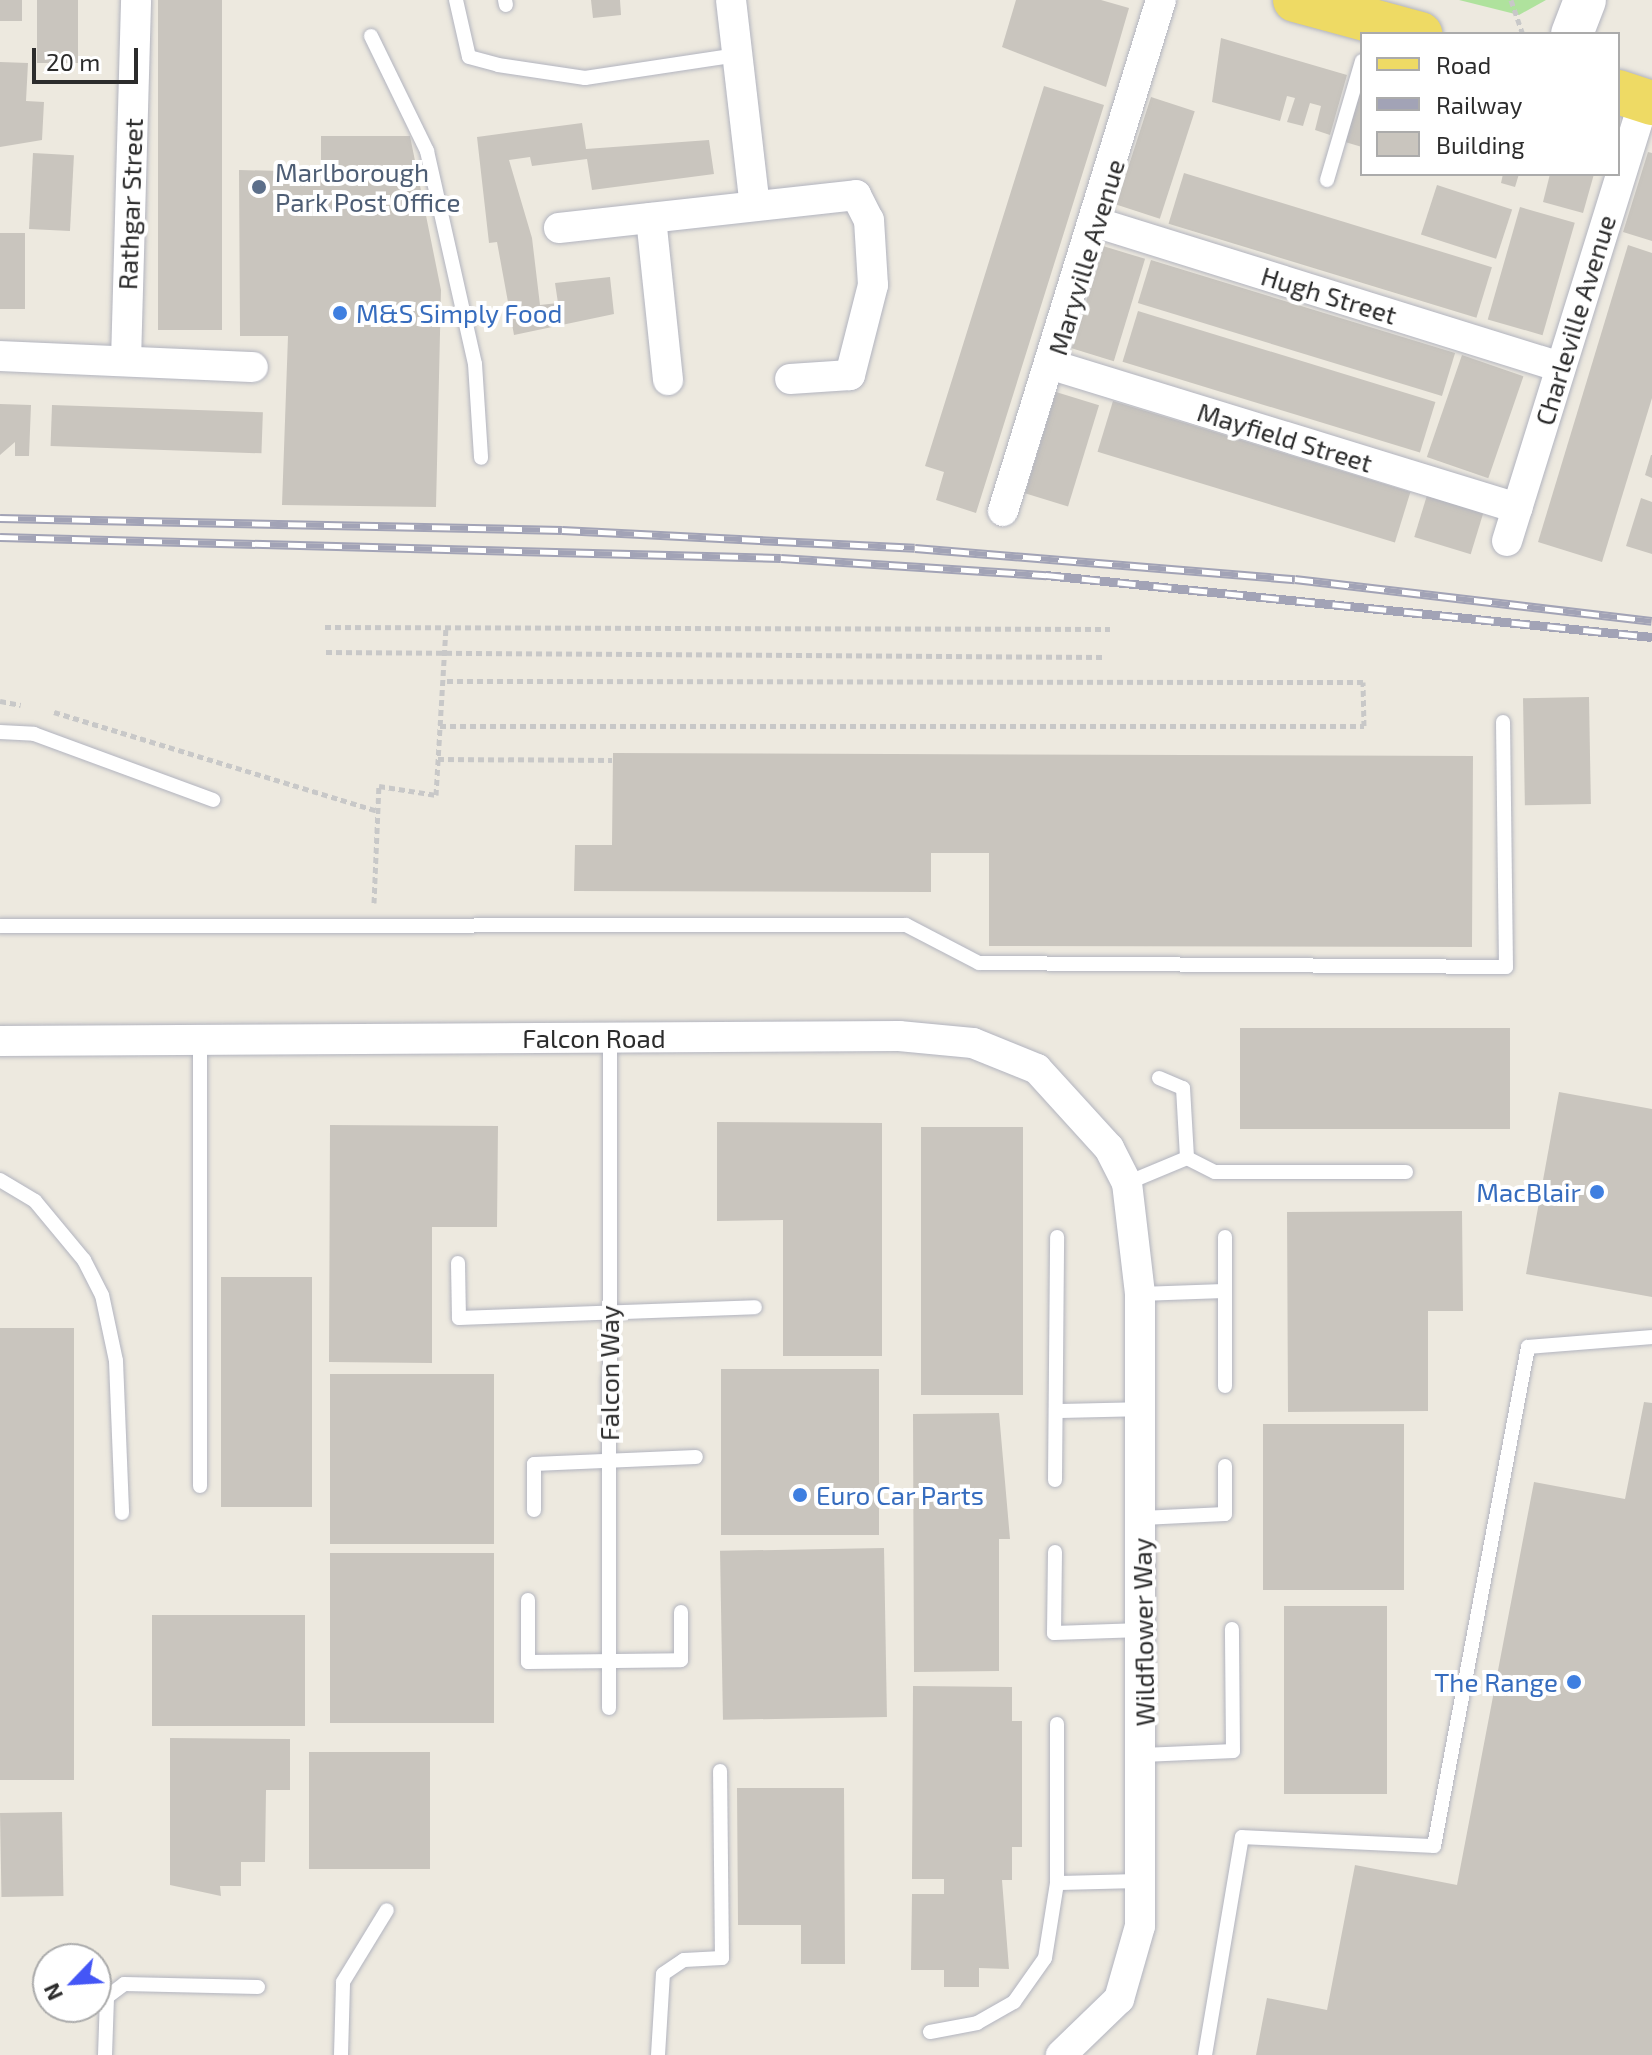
<!DOCTYPE html>
<style>
body{margin:0}
#map{position:relative;width:1652px;height:2055px;overflow:hidden;background:#ede9df;font-family:"Exo 2",sans-serif}
div>[style]{position:absolute}
[style*='--x']{left:calc(var(--x)*1px);top:calc(var(--y)*1px);width:calc(var(--w)*1px);rotate:calc(var(--a)*1deg)}
.green>*{inset:0;background:#afe29d}
.building>*{inset:0;background:#c9c5be;transform-origin:0 0}
.path>*{height:5px;margin-top:-2.5px;transform-origin:0;background:repeating-linear-gradient(90deg,#c8c8c8 0 6px,transparent 0 10px)}
.roads{filter:drop-shadow(0 0 2px #b2b4bf) drop-shadow(0 0 2px #b2b4bf)}
.lane>*{height:14px;margin:-7px;padding:0 7px;transform-origin:7px;border-radius:7px;background:#fff}
.street>*{height:30px;margin:-15px;padding:0 15px;transform-origin:15px;border-radius:15px;background:#fff}
.secondary>*{height:42px;margin:-21px;padding:0 21px;transform-origin:21px;border-radius:21px;background:#fff}
.primary>*{height:44px;margin:-22px;padding:0 22px;transform-origin:22px;border-radius:22px;background:#eeda64}
.rail>*{height:9px;margin-top:-4.5px;transform-origin:0;background:repeating-linear-gradient(90deg,#fff 0 18px,#a2a3b6 0 36px);box-sizing:border-box;border-block:2px solid #a2a3b6}
.dots>*{width:22px;height:22px;translate:-50% -50%;box-sizing:border-box;border:4px solid #fff;border-radius:50%}
span{translate:-50% -50%;white-space:nowrap;text-align:center;line-height:1.15;-webkit-text-stroke:8px #fff;paint-order:stroke}
.service-label{font-size:26px;color:#4e5e75}
.left{translate:0 -50%;text-align:left}
.street-label{font-size:26px;color:#2c2c2c}
.shop-label{font-size:26px;color:#366cbe}
.right{translate:-100% -50%;text-align:right}
.legend{position:absolute;left:1360px;top:32px;width:260px;height:144px;box-sizing:border-box;background:#fff;border:2px solid #ababab;margin:0;padding:10px 14px;list-style:none;font-size:24px;color:#2c2c2c}
.legend li{display:flex;align-items:center;gap:16px;height:40px}
.legend b{width:40px;border:2px solid #ababab}
.north{position:absolute;left:32px;top:1943px;width:80px;height:80px;box-sizing:border-box;background:#fff;border:2px solid #ababab;border-radius:50%;rotate:245deg;font-size:22px;font-weight:700;line-height:32px;text-align:center;color:#2c2c2c}
.north::after{content:'';display:block;margin:auto;width:28px;height:36px;background:#4456f6;clip-path:polygon(50% 0,100% 100%,50% 72%,0 100%)}
.scale{position:absolute;left:32px;top:48px;width:106px;height:36px;box-sizing:border-box;border:4px solid #2c2c2c;border-top:0;padding-left:10px;font-size:24px;line-height:28px;white-space:nowrap;color:#2c2c2c;-webkit-text-stroke:6px #fff;paint-order:stroke}
</style>
<div id="map">
<div class="green">
<i style="clip-path:polygon(1459px 0,1546px 0,1519px 15px)"></i>
</div>
<div class="building">
<i style="left:0;top:0;width:22px;height:21px"></i>
<i style="left:37px;top:0;width:41px;height:63px"></i>
<i style="left:158px;top:0;width:64px;height:330px"></i>
<i style="clip-path:polygon(591px 0,620px 0,621px 15px,593px 18px)"></i>
<i style="clip-path:polygon(1016px 0,1101px 0,1129px 8px,1106px 87px,1002px 47px)"></i>
<i style="clip-path:polygon(1221px 38px,1347px 75px,1330px 135px,1315px 130px,1321px 106px,1310px 103px,1303px 126px,1287px 122px,1295px 98px,1287px 96px,1280px 121px,1212px 102px)"></i>
<i style="clip-path:polygon(0 62px,28px 63px,26px 101px,44px 102px,42px 140px,0 147px)"></i>
<i style="clip-path:polygon(1362px 85px,1362px 147px,1345px 142px)"></i>
<i style="clip-path:polygon(1044px 86px,1104px 105px,976px 513px,936px 500px,944px 472px,925px 466px)"></i>
<i style="left:1151px;top:97px;width:46px;height:113px;rotate:18deg"></i>
<i style="clip-path:polygon(582px 123px,586px 149px,709px 140px,714px 174px,592px 190px,587px 159px,532px 166px,530px 157px,509px 160px,532px 238px,540px 305px,558px 303px,555px 283px,610px 277px,614px 314px,514px 335px,497px 242px,489px 243px,477px 137px)"></i>
<i style="clip-path:polygon(321px 136px,410px 136px,441px 290px,436px 507px,282px 505px,288px 336px,240px 336px,239px 170px,321px 172px)"></i>
<i style="clip-path:polygon(1648px 152px,1652px 153px,1652px 241px,1623px 232px)"></i>
<i style="left:33px;top:153px;width:41px;height:76px;rotate:3deg"></i>
<i style="left:1184px;top:173px;width:322px;height:53px;rotate:17deg"></i>
<i style="clip-path:polygon(1503px 174px,1519px 174px,1515px 187px,1501px 183px)"></i>
<i style="clip-path:polygon(1550px 174px,1594px 174px,1583px 213px,1543px 202px)"></i>
<i style="left:1437px;top:185px;width:79px;height:52px;rotate:18deg"></i>
<i style="left:1520px;top:207px;width:57px;height:117px;rotate:16deg"></i>
<i style="left:0;top:233px;width:25px;height:76px"></i>
<i style="clip-path:polygon(1628px 245px,1652px 253px,1652px 398px,1602px 562px,1538px 542px)"></i>
<i style="left:1103px;top:246px;width:44px;height:107px;rotate:17deg"></i>
<i style="left:1151px;top:260px;width:318px;height:45px;rotate:17deg"></i>
<i style="left:1138px;top:311px;width:311px;height:53px;rotate:17deg"></i>
<i style="left:1462px;top:355px;width:65px;height:108px;rotate:19deg"></i>
<i style="left:1056px;top:392px;width:45px;height:106px;rotate:17deg"></i>
<i style="left:1113px;top:401px;width:311px;height:53px;rotate:17deg"></i>
<i style="clip-path:polygon(0 404px,31px 405px,29px 456px,15px 456px,15px 442px,0 455px)"></i>
<i style="left:52px;top:405px;width:211px;height:41px;rotate:2deg"></i>
<i style="clip-path:polygon(1651px 455px,1652px 455px,1652px 478px,1645px 475px)"></i>
<i style="left:1428px;top:492px;width:59px;height:47px;rotate:17deg"></i>
<i style="clip-path:polygon(1641px 498px,1652px 502px,1652px 554px,1626px 546px)"></i>
<i style="left:1589px;top:697px;width:107px;height:66px;rotate:89deg"></i>
<i style="clip-path:polygon(613px 753px,1473px 756px,1472px 947px,989px 946px,989px 853px,931px 853px,931px 892px,574px 891px,575px 845px,612px 845px)"></i>
<i style="left:1510px;top:1028px;width:101px;height:270px;rotate:90deg"></i>
<i style="clip-path:polygon(1559px 1092px,1652px 1109px,1652px 1297px,1526px 1274px)"></i>
<i style="clip-path:polygon(717px 1122px,882px 1123px,882px 1356px,783px 1356px,783px 1220px,717px 1221px)"></i>
<i style="clip-path:polygon(330px 1125px,498px 1126px,497px 1227px,432px 1227px,432px 1363px,329px 1362px)"></i>
<i style="left:921px;top:1127px;width:102px;height:268px"></i>
<i style="clip-path:polygon(1462px 1211px,1463px 1311px,1428px 1311px,1428px 1411px,1288px 1412px,1287px 1212px)"></i>
<i style="left:221px;top:1277px;width:91px;height:230px"></i>
<i style="left:0;top:1328px;width:74px;height:452px"></i>
<i style="left:879px;top:1369px;width:166px;height:158px;rotate:90deg"></i>
<i style="left:330px;top:1374px;width:164px;height:170px"></i>
<i style="clip-path:polygon(1644px 1402px,1652px 1403px,1652px 2055px,1256px 2055px,1267px 1998px,1327px 2010px,1355px 1865px,1457px 1885px,1534px 1482px,1625px 1499px)"></i>
<i style="clip-path:polygon(999px 1413px,1010px 1539px,999px 1539px,999px 1671px,914px 1672px,913px 1414px)"></i>
<i style="left:1263px;top:1424px;width:141px;height:166px"></i>
<i style="left:884px;top:1548px;width:169px;height:164px;rotate:89deg"></i>
<i style="left:330px;top:1553px;width:164px;height:170px"></i>
<i style="left:1284px;top:1606px;width:103px;height:188px"></i>
<i style="left:152px;top:1615px;width:153px;height:111px"></i>
<i style="clip-path:polygon(913px 1686px,1012px 1687px,1012px 1721px,1022px 1721px,1022px 1847px,1012px 1847px,1012px 1880px,1002px 1880px,1009px 1969px,979px 1968px,979px 1987px,944px 1987px,944px 1970px,911px 1970px,912px 1894px,944px 1894px,944px 1879px,912px 1879px)"></i>
<i style="clip-path:polygon(170px 1738px,290px 1739px,290px 1790px,266px 1790px,265px 1862px,241px 1862px,241px 1886px,220px 1886px,221px 1896px,170px 1885px)"></i>
<i style="left:430px;top:1752px;width:117px;height:121px;rotate:90deg"></i>
<i style="clip-path:polygon(737px 1788px,844px 1788px,845px 1964px,801px 1964px,801px 1925px,738px 1925px)"></i>
<i style="left:62px;top:1812px;width:84px;height:62px;rotate:89deg"></i>
</div>
<div class="path">
<i style="--x:1511;--y:0;--w:36;--a:71"></i>
<i style="--x:325;--y:627;--w:785;--a:0.15"></i>
<i style="--x:326;--y:652;--w:780;--a:0.37"></i>
<i style="--x:0;--y:701;--w:21;--a:11"></i>
<i style="--x:54;--y:712;--w:339;--a:17"></i>
<i style="--x:440;--y:726;--w:924;--a:0"></i>
<i style="--x:1364;--y:726;--w:44;--a:-91.3"></i>
<i style="--x:1363;--y:682;--w:920;--a:-179.94"></i>
<i style="--x:438;--y:759;--w:174;--a:0.3"></i>
<i style="--x:374;--y:903;--w:117;--a:-87.6"></i>
<i style="--x:379;--y:786;--w:58;--a:9"></i>
<i style="--x:436;--y:795;--w:167;--a:-86.6"></i>
</div>
<div class="roads">
<div class="lane">
<i style="--x:456;--y:0;--w:58;--a:77.2"></i>
<i style="--x:469;--y:57;--w:30;--a:15"></i>
<i style="--x:498;--y:65;--w:88;--a:8.5"></i>
<i style="--x:585;--y:78;--w:154;--a:-8.6"></i>
<i style="--x:505;--y:0;--w:5;--a:79"></i>
<i style="--x:371;--y:36;--w:128;--a:64"></i>
<i style="--x:427;--y:151;--w:218;--a:77.3"></i>
<i style="--x:475;--y:364;--w:94;--a:86.3"></i>
<i style="--x:1327;--y:180;--w:124;--a:-73.6"></i>
<i style="--x:0;--y:732;--w:34;--a:3"></i>
<i style="--x:34;--y:734;--w:191;--a:20.2"></i>
<i style="--x:0;--y:926;--w:906;--a:-0.06"></i>
<i style="--x:906;--y:925;--w:82;--a:27.5"></i>
<i style="--x:979;--y:963;--w:527;--a:0.43"></i>
<i style="--x:1506;--y:967;--w:245;--a:-90.7"></i>
<i style="--x:200;--y:1042;--w:444;--a:90"></i>
<i style="--x:1159;--y:1078;--w:26;--a:23"></i>
<i style="--x:1183;--y:1088;--w:70;--a:86.7"></i>
<i style="--x:1187;--y:1158;--w:31;--a:27"></i>
<i style="--x:1215;--y:1172;--w:191;--a:0"></i>
<i style="--x:0;--y:1180;--w:41;--a:31"></i>
<i style="--x:35;--y:1201;--w:77;--a:50.3"></i>
<i style="--x:84;--y:1260;--w:39;--a:63"></i>
<i style="--x:102;--y:1295;--w:67;--a:78"></i>
<i style="--x:116;--y:1361;--w:152;--a:87.7"></i>
<i style="--x:1127;--y:1183;--w:65;--a:-22.6"></i>
<i style="--x:458;--y:1263;--w:55;--a:89"></i>
<i style="--x:459;--y:1318;--w:296;--a:-2.1"></i>
<i style="--x:1140;--y:1294;--w:84;--a:-2"></i>
<i style="--x:1225;--y:1386;--w:149;--a:-90"></i>
<i style="--x:1056;--y:1411;--w:85;--a:-1.3"></i>
<i style="--x:1055;--y:1480;--w:243;--a:-89.5"></i>
<i style="--x:534;--y:1510;--w:46;--a:-90"></i>
<i style="--x:534;--y:1464;--w:162;--a:-2.5"></i>
<i style="--x:1142;--y:1518;--w:83;--a:-2.8"></i>
<i style="--x:1225;--y:1514;--w:48;--a:-90"></i>
<i style="--x:1055;--y:1552;--w:81;--a:90.7"></i>
<i style="--x:1054;--y:1633;--w:88;--a:-2"></i>
<i style="--x:528;--y:1600;--w:62;--a:90"></i>
<i style="--x:528;--y:1662;--w:153;--a:-0.7"></i>
<i style="--x:681;--y:1660;--w:48;--a:-90"></i>
<i style="--x:609;--y:1708;--w:670;--a:-89.91"></i>
<i style="--x:1144;--y:1755;--w:89;--a:-2.6"></i>
<i style="--x:1233;--y:1751;--w:122;--a:-90.5"></i>
<i style="--x:1057;--y:1883;--w:84;--a:-1.4"></i>
<i style="--x:930;--y:2032;--w:48;--a:-10.8"></i>
<i style="--x:977;--y:2023;--w:43;--a:-29.6"></i>
<i style="--x:1014;--y:2002;--w:54;--a:-54.8"></i>
<i style="--x:1045;--y:1958;--w:76;--a:-80.9"></i>
<i style="--x:1057;--y:1883;--w:159;--a:-90"></i>
<i style="--x:105;--y:2055;--w:58;--a:-88"></i>
<i style="--x:107;--y:1997;--w:21;--a:-37"></i>
<i style="--x:124;--y:1984;--w:134;--a:1.3"></i>
<i style="--x:341;--y:2055;--w:73;--a:-88.4"></i>
<i style="--x:343;--y:1982;--w:84;--a:-58.6"></i>
<i style="--x:658;--y:2055;--w:81;--a:-86.5"></i>
<i style="--x:663;--y:1974;--w:25;--a:-34"></i>
<i style="--x:684;--y:1960;--w:38;--a:-3"></i>
<i style="--x:722;--y:1958;--w:187;--a:-90.6"></i>
<i style="--x:1205;--y:2055;--w:221;--a:-80.4"></i>
<i style="--x:1242;--y:1837;--w:192;--a:2.7"></i>
<i style="--x:1434;--y:1846;--w:508;--a:-79.33"></i>
<i style="--x:1528;--y:1347;--w:124;--a:-4.6"></i>
</div>
<div class="street">
<i style="--x:731;--y:0;--w:207;--a:83.4"></i>
<i style="--x:651;--y:218;--w:163;--a:84"></i>
<i style="--x:1098;--y:223;--w:484;--a:17.3"></i>
<i style="--x:559;--y:228;--w:299;--a:-6.3"></i>
<i style="--x:856;--y:195;--w:28;--a:63"></i>
<i style="--x:869;--y:220;--w:65;--a:86.5"></i>
<i style="--x:873;--y:285;--w:93;--a:104.3"></i>
<i style="--x:850;--y:375;--w:60;--a:176.2"></i>
<i style="--x:0;--y:356;--w:253;--a:2.5"></i>
<i style="--x:126;--y:361;--w:361;--a:-88.4"></i>
<i style="--x:1052;--y:365;--w:487;--a:17.1"></i>
<i style="--x:1003;--y:511;--w:535;--a:-72.82"></i>
<i style="--x:1507;--y:541;--w:462;--a:-72.7"></i>
<i style="--x:0;--y:1041;--w:899;--a:-0.32"></i>
<i style="--x:899;--y:1036;--w:74;--a:5.4"></i>
<i style="--x:973;--y:1043;--w:69;--a:22.1"></i>
<i style="--x:1037;--y:1069;--w:107;--a:47.7"></i>
<i style="--x:1109;--y:1148;--w:39;--a:63"></i>
<i style="--x:1127;--y:1183;--w:112;--a:83.3"></i>
<i style="--x:1140;--y:1294;--w:632;--a:90"></i>
<i style="--x:1140;--y:1926;--w:76;--a:106"></i>
<i style="--x:1119;--y:1999;--w:81;--a:136"></i>
</div>
<div class="secondary">
<i style="--x:1572;--y:34;--w:36;--a:-69"></i>
</div>
<div class="primary">
<i style="--x:1295;--y:0;--w:130;--a:15.2"></i>
<i style="--x:1618;--y:92;--w:36;--a:18"></i>
</div>
</div>
<div class="rail">
<i style="--x:0;--y:518;--w:562;--a:1.22"></i>
<i style="--x:562;--y:530;--w:353;--a:2.9"></i>
<i style="--x:915;--y:548;--w:381;--a:4.7"></i>
<i style="--x:1295;--y:579;--w:359;--a:6.7"></i>
<i style="--x:0;--y:537;--w:781;--a:1.54"></i>
<i style="--x:781;--y:558;--w:266;--a:3.7"></i>
<i style="--x:1046;--y:575;--w:609;--a:5.84"></i>
</div>
<div class="dots">
<i style="left:259px;top:187px;background:#5c6f8a"></i>
<i style="left:340px;top:313px;background:#3f7fe0"></i>
<i style="left:1597px;top:1192px;background:#3f7fe0"></i>
<i style="left:800px;top:1495px;background:#3f7fe0"></i>
<i style="left:1574px;top:1682px;background:#3f7fe0"></i>
</div>
<div class="service-label">
<span class="left" style="left:275px;top:187px">Marlborough<br>Park Post Office</span>
</div>
<div class="street-label">
<span style="left:130px;top:204px;rotate:-88deg">Rathgar Street</span>
<span style="left:1086px;top:257px;rotate:-73deg">Maryville Avenue</span>
<span style="left:1329px;top:295px;rotate:17deg">Hugh Street</span>
<span style="left:1575px;top:320px;rotate:-73deg">Charleville Avenue</span>
<span style="left:1285px;top:437px;rotate:17deg">Mayfield Street</span>
<span style="left:594px;top:1038px">Falcon Road</span>
<span style="left:609px;top:1373px;rotate:-90deg">Falcon Way</span>
<span style="left:1143px;top:1632px;rotate:-91deg">Wildflower Way</span>
</div>
<div class="shop-label">
<span class="left" style="left:356px;top:313px">M&amp;S Simply Food</span>
<span class="right" style="left:1581px;top:1192px">MacBlair</span>
<span class="left" style="left:816px;top:1495px">Euro Car Parts</span>
<span class="right" style="left:1558px;top:1682px">The Range</span>
</div>
<ul class="legend">
<li><b style="height:10px;background:#eeda64"></b>Road</li>
<li><b style="height:10px;background:#a2a3b6"></b>Railway</li>
<li><b style="height:22px;background:#c9c5be"></b>Building</li>
</ul>
<div class="north">N</div>
<div class="scale">20 m</div>
</div>
